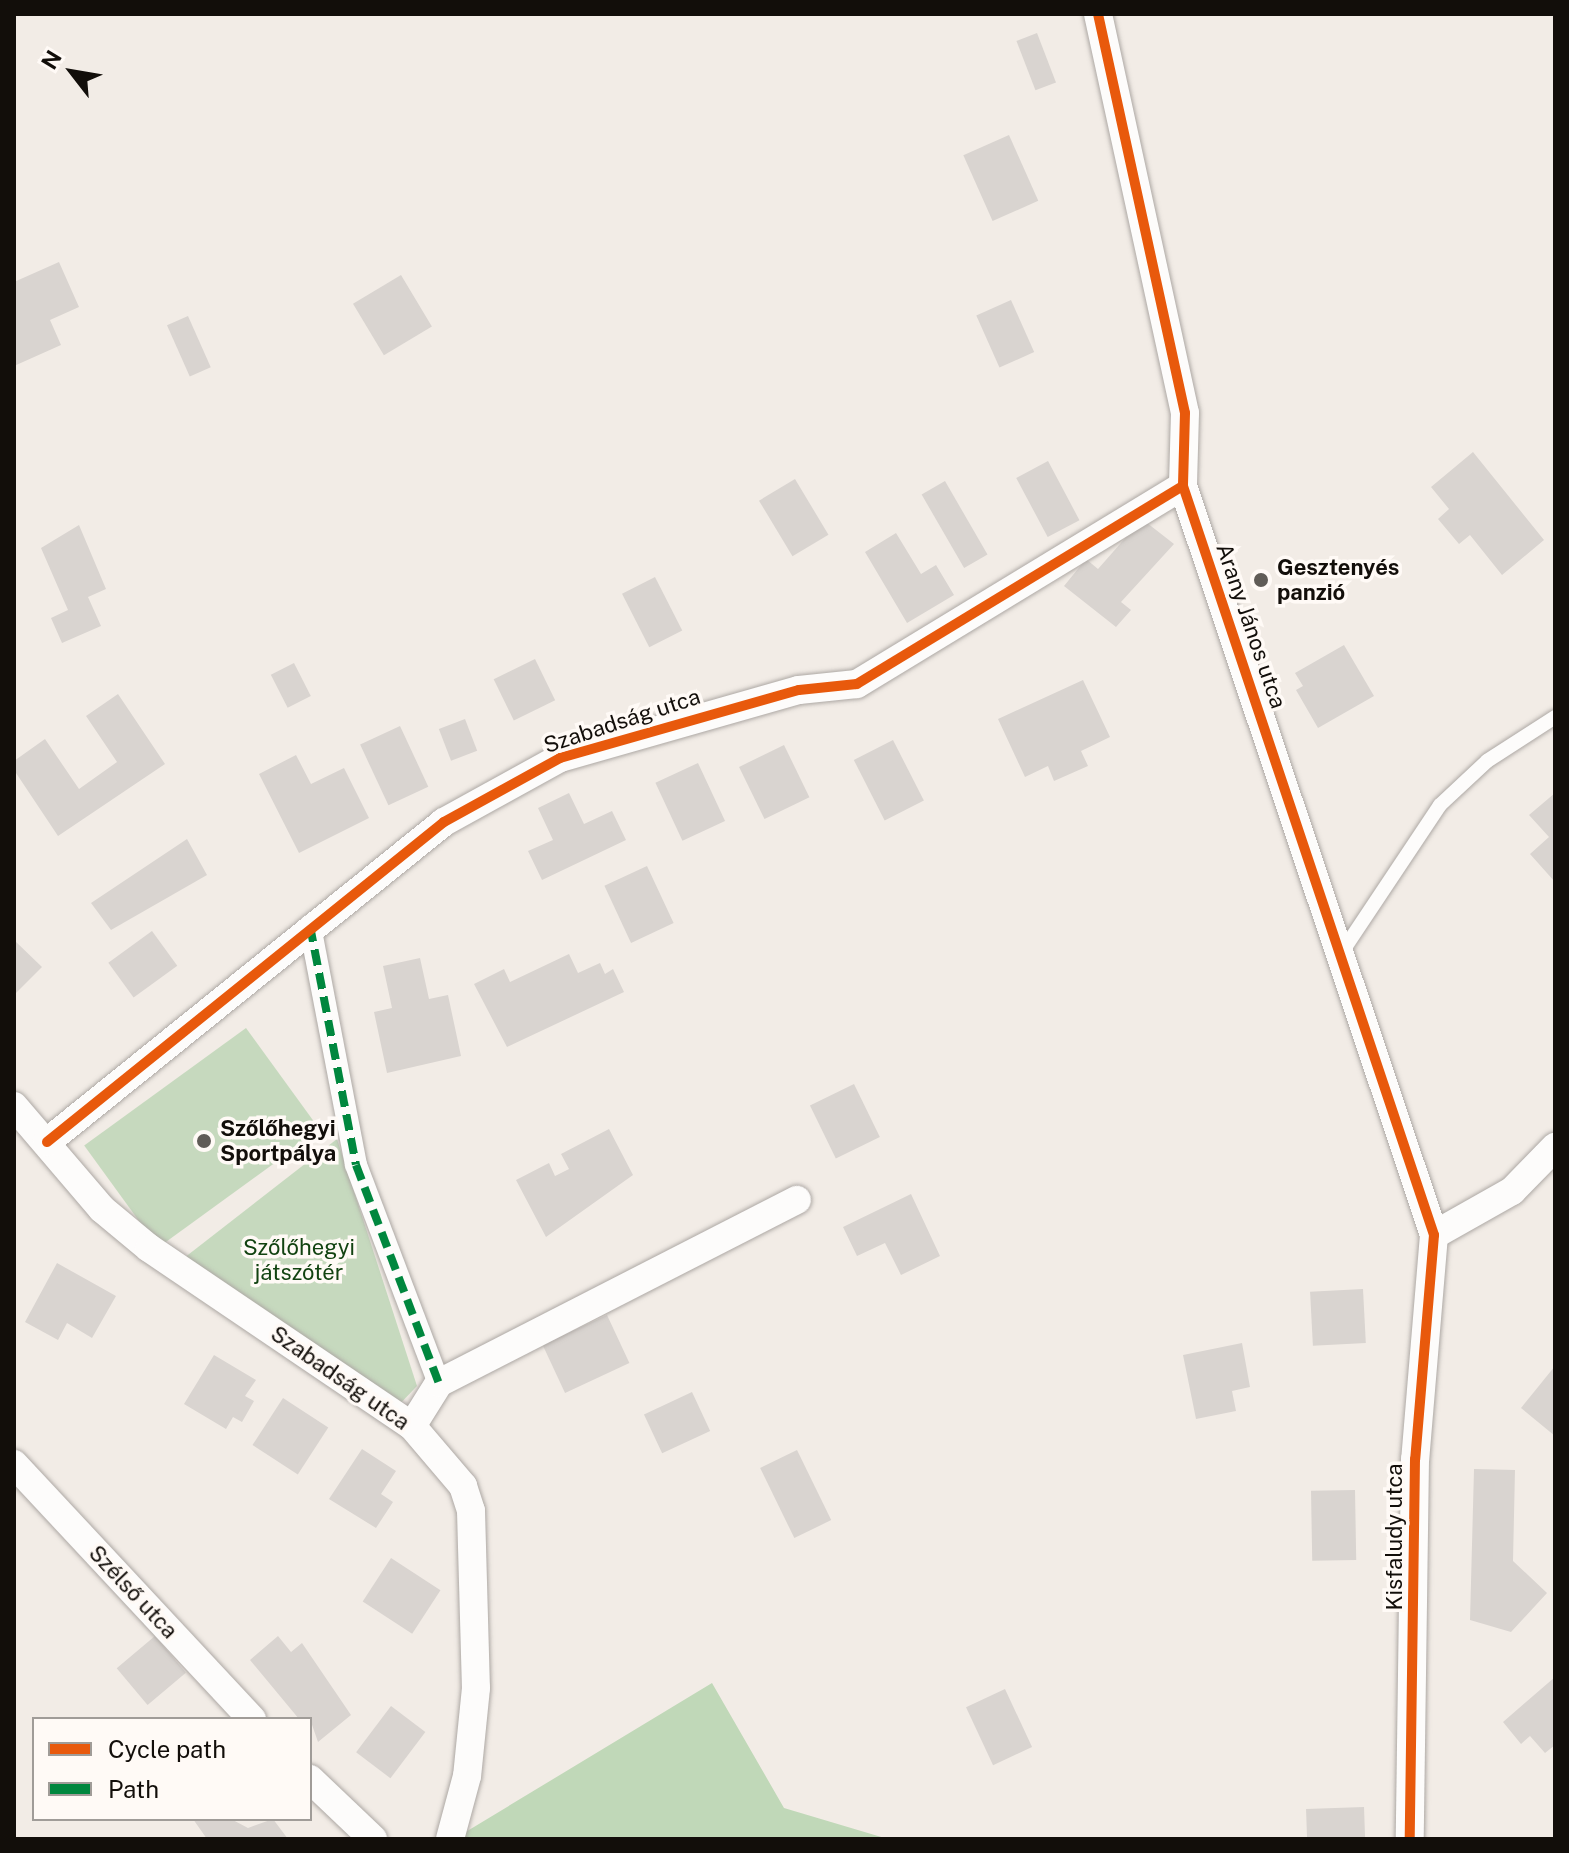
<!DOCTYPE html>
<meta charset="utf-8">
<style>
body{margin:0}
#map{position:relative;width:1569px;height:1853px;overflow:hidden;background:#f2ece6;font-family:"Public Sans",sans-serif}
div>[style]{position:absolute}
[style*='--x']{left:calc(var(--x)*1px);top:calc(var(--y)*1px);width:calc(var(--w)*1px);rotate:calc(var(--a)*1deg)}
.green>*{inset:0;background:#c6d9be;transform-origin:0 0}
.forest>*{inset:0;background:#c0d8b8}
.building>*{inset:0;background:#d9d4d0;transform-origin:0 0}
.roads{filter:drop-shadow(0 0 2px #ada8a4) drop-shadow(0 0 2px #ada8a4)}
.service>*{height:14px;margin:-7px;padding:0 7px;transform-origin:7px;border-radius:7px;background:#fdfcfb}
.pedestrian>*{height:22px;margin:-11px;padding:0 11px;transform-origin:11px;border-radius:11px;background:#fdfcfb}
.minor>*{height:28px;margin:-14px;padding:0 14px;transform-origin:14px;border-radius:14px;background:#fdfcfb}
.quiet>*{height:8px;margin-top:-4px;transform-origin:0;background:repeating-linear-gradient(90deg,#00873e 0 16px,transparent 0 24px)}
.cycleway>*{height:10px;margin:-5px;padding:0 5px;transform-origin:5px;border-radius:5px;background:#e8590c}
.dots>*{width:22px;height:22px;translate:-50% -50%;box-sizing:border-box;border:4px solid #fffaf6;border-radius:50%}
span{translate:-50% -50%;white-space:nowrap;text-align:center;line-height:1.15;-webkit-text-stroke:7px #fffaf6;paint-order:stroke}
.poi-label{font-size:22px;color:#120e0a;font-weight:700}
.left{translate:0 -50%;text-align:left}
.street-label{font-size:22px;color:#120e0a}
.park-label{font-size:22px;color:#124311}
.frame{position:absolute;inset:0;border:16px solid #120e0a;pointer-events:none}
.legend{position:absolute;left:32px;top:1717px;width:280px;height:104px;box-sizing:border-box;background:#fffaf6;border:2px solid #a09c98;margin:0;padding:10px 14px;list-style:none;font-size:24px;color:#120e0a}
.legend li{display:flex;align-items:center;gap:16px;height:40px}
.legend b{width:40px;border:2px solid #a09c98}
.north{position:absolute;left:32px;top:32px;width:80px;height:80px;-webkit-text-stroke:6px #fffaf6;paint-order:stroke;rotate:301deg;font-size:22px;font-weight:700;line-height:32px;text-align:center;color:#120e0a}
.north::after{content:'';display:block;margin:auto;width:28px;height:36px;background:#120e0a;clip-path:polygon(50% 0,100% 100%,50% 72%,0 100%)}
</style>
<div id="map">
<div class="green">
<i style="left:246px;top:1028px;width:126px;height:200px;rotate:54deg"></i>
<i style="clip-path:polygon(337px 1139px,417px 1386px,395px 1409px,175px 1265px)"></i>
</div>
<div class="forest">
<i style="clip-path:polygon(712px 1683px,784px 1808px,888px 1839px,454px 1839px)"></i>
</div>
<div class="building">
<i style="left:1037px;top:33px;width:53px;height:22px;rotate:69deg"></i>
<i style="left:1009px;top:135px;width:72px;height:50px;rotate:66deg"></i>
<i style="clip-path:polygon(59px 262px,79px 307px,50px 320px,61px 345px,14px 366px,14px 282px)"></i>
<i style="left:401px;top:275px;width:60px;height:56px;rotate:59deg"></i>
<i style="left:1011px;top:300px;width:57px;height:38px;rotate:66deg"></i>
<i style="left:188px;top:316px;width:56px;height:23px;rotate:66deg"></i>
<i style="clip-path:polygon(1473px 452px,1544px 540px,1502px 575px,1470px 535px,1459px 544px,1438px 519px,1449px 509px,1431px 487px)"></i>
<i style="left:1048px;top:461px;width:67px;height:36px;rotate:62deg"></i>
<i style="left:795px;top:479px;width:65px;height:42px;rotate:59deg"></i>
<i style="left:945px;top:481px;width:85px;height:27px;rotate:60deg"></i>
<i style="clip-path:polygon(1142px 519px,1174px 544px,1121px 602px,1131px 610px,1116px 627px,1064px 586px,1086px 559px,1098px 569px)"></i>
<i style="clip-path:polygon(79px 525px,106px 589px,88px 597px,101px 626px,62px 643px,51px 618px,68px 610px,41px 548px)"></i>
<i style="clip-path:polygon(896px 533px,921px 574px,936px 565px,954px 595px,907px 623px,865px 552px)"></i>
<i style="left:655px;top:577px;width:60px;height:37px;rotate:63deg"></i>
<i style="clip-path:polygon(1344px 645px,1374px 696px,1318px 728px,1296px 690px,1303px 686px,1295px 673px)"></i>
<i style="left:535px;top:659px;width:46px;height:46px;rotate:64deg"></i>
<i style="left:294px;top:663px;width:37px;height:26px;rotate:63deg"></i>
<i style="clip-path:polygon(1083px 680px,1110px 737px,1081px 751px,1088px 766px,1054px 781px,1048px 766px,1025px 777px,998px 719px)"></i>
<i style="clip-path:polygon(118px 694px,165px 764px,58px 836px,14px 770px,14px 761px,45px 739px,79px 789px,117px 762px,86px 716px)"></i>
<i style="left:465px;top:719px;width:34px;height:28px;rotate:69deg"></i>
<i style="left:400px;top:726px;width:67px;height:44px;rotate:65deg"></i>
<i style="left:893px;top:740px;width:68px;height:44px;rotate:63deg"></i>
<i style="left:784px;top:745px;width:58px;height:50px;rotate:64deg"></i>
<i style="clip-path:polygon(296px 755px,311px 784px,344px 768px,369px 818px,299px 853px,259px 774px)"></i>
<i style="left:698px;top:763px;width:64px;height:47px;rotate:65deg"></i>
<i style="clip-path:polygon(569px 793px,584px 824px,612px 811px,626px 840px,542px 880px,528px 851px,553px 840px,538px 808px)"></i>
<i style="clip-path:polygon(1555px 793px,1555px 882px,1530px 854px,1549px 837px,1529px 815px)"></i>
<i style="clip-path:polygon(187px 839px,207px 875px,111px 930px,91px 903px)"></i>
<i style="left:647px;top:866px;width:63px;height:47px;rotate:65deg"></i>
<i style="left:152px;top:931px;width:43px;height:54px;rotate:54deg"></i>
<i style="clip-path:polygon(14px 940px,42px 967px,14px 995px)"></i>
<i style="clip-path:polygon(569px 954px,578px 973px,600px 963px,605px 974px,613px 969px,624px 992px,507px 1047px,474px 984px,504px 969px,510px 982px)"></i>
<i style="clip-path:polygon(420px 958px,429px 999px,448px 995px,461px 1056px,387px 1073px,374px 1012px,392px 1008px,383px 966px)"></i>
<i style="left:854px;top:1084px;width:59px;height:49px;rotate:64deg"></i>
<i style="clip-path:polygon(609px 1129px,633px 1175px,546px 1237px,516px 1180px,549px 1163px,555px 1176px,569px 1169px,561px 1154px)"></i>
<i style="clip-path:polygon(911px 1194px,940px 1256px,901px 1275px,885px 1243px,857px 1256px,843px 1227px)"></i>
<i style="clip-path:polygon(57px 1263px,116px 1296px,92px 1338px,67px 1323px,58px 1340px,25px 1322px)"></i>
<i style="left:1363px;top:1289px;width:54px;height:53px;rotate:87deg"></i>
<i style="left:607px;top:1315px;width:53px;height:71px;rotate:65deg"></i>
<i style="clip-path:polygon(1242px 1343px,1250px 1387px,1232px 1391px,1236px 1411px,1196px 1419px,1183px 1355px)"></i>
<i style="clip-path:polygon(214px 1355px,256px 1380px,245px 1396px,254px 1401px,242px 1422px,233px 1417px,226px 1429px,184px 1404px)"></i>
<i style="clip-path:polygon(1555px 1366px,1555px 1436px,1521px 1408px)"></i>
<i style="left:692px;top:1392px;width:43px;height:53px;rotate:65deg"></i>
<i style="left:283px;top:1398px;width:54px;height:56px;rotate:33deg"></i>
<i style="clip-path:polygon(362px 1449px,396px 1471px,381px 1494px,393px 1502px,376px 1528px,329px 1499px)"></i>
<i style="left:797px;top:1450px;width:78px;height:41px;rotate:64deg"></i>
<i style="clip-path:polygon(1474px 1469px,1515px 1470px,1513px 1561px,1547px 1593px,1511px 1632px,1470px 1620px)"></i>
<i style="left:1355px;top:1490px;width:70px;height:44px;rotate:89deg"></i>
<i style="left:391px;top:1558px;width:59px;height:52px;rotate:33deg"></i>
<i style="left:155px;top:1636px;width:48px;height:50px;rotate:50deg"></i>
<i style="clip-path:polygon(278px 1636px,291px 1652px,302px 1643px,351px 1715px,318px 1742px,310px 1719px,299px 1719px,250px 1660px)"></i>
<i style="clip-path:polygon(1555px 1677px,1555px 1745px,1545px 1753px,1530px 1736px,1521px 1744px,1503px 1722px)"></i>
<i style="left:1005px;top:1689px;width:64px;height:43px;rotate:65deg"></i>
<i style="left:391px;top:1706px;width:43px;height:58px;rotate:37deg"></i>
<i style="left:1364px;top:1807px;width:32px;height:58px;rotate:88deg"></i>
<i style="clip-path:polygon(193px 1819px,231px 1819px,248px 1828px,273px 1819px,288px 1839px,207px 1839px)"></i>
</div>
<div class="roads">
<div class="service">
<i style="--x:1340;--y:955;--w:180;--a:-56.3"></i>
<i style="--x:1440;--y:805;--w:64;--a:-43.1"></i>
<i style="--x:1487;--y:761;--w:81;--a:-32.9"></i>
</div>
<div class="pedestrian">
<i style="--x:310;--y:926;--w:243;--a:79.1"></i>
<i style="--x:356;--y:1165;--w:233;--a:69.2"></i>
</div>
<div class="minor">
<i style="--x:1098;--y:14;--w:408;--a:77.7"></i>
<i style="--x:1185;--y:413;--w:73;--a:91.6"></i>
<i style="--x:1183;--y:486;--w:790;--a:71.47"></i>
<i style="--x:1434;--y:1235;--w:225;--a:94.8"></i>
<i style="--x:1415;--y:1459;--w:380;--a:90.8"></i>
<i style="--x:14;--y:1106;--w:135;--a:49.5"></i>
<i style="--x:102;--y:1209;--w:61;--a:39.7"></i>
<i style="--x:149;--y:1248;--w:318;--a:34.1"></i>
<i style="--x:412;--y:1426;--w:79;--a:49.6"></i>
<i style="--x:463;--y:1486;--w:26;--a:72"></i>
<i style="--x:471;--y:1511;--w:177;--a:88.4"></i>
<i style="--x:476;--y:1688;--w:88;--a:95.8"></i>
<i style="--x:467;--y:1776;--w:65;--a:105.1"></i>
<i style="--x:47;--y:1142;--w:510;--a:-38.87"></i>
<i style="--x:444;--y:822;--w:132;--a:-28.9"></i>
<i style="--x:560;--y:758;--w:248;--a:-15.9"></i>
<i style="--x:799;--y:690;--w:58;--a:-5.9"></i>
<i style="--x:857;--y:684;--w:381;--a:-31.3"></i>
<i style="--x:1434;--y:1235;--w:90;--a:-29.4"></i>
<i style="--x:1512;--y:1191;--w:62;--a:-45.7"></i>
<i style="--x:412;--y:1426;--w:51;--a:-57.9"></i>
<i style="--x:439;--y:1383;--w:402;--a:-27.1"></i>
<i style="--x:14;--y:1464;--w:349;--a:47"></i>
<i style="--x:310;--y:1779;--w:87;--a:43.6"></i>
</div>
</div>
<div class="quiet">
<i style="--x:310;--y:926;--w:243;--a:79.1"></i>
<i style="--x:356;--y:1165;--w:233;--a:69.2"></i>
</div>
<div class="cycleway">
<i style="--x:1098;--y:14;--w:408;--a:77.7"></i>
<i style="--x:1185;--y:413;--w:73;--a:91.6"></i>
<i style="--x:1183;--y:486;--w:790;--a:71.47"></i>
<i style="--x:1434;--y:1235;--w:225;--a:94.8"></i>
<i style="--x:1415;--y:1459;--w:380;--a:90.8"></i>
<i style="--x:47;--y:1142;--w:510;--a:-38.87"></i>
<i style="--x:444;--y:822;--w:132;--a:-28.9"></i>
<i style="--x:560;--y:758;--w:248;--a:-15.9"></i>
<i style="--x:799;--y:690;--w:58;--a:-5.9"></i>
<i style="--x:857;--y:684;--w:381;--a:-31.3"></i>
</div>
<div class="dots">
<i style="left:1261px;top:580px;background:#605c57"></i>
<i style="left:204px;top:1141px;background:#605c57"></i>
</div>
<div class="poi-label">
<span class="left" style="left:1277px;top:580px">Gesztenyés<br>panzió</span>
<span class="left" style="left:220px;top:1141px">Szőlőhegyi<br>Sportpálya</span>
</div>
<div class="street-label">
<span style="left:1251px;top:626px;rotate:71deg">Arany János utca</span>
<span style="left:622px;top:721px;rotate:-18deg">Szabadság utca</span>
<span style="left:340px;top:1378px;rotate:35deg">Szabadság utca</span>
<span style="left:1395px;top:1537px;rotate:-90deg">Kisfaludy utca</span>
<span style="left:133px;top:1592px;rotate:47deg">Szélső utca</span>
</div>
<div class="park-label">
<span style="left:299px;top:1260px">Szőlőhegyi<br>játszótér</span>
</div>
<div class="frame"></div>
<ul class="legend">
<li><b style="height:10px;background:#e8590c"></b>Cycle path</li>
<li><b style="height:10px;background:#00873e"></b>Path</li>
</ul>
<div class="north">N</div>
</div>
